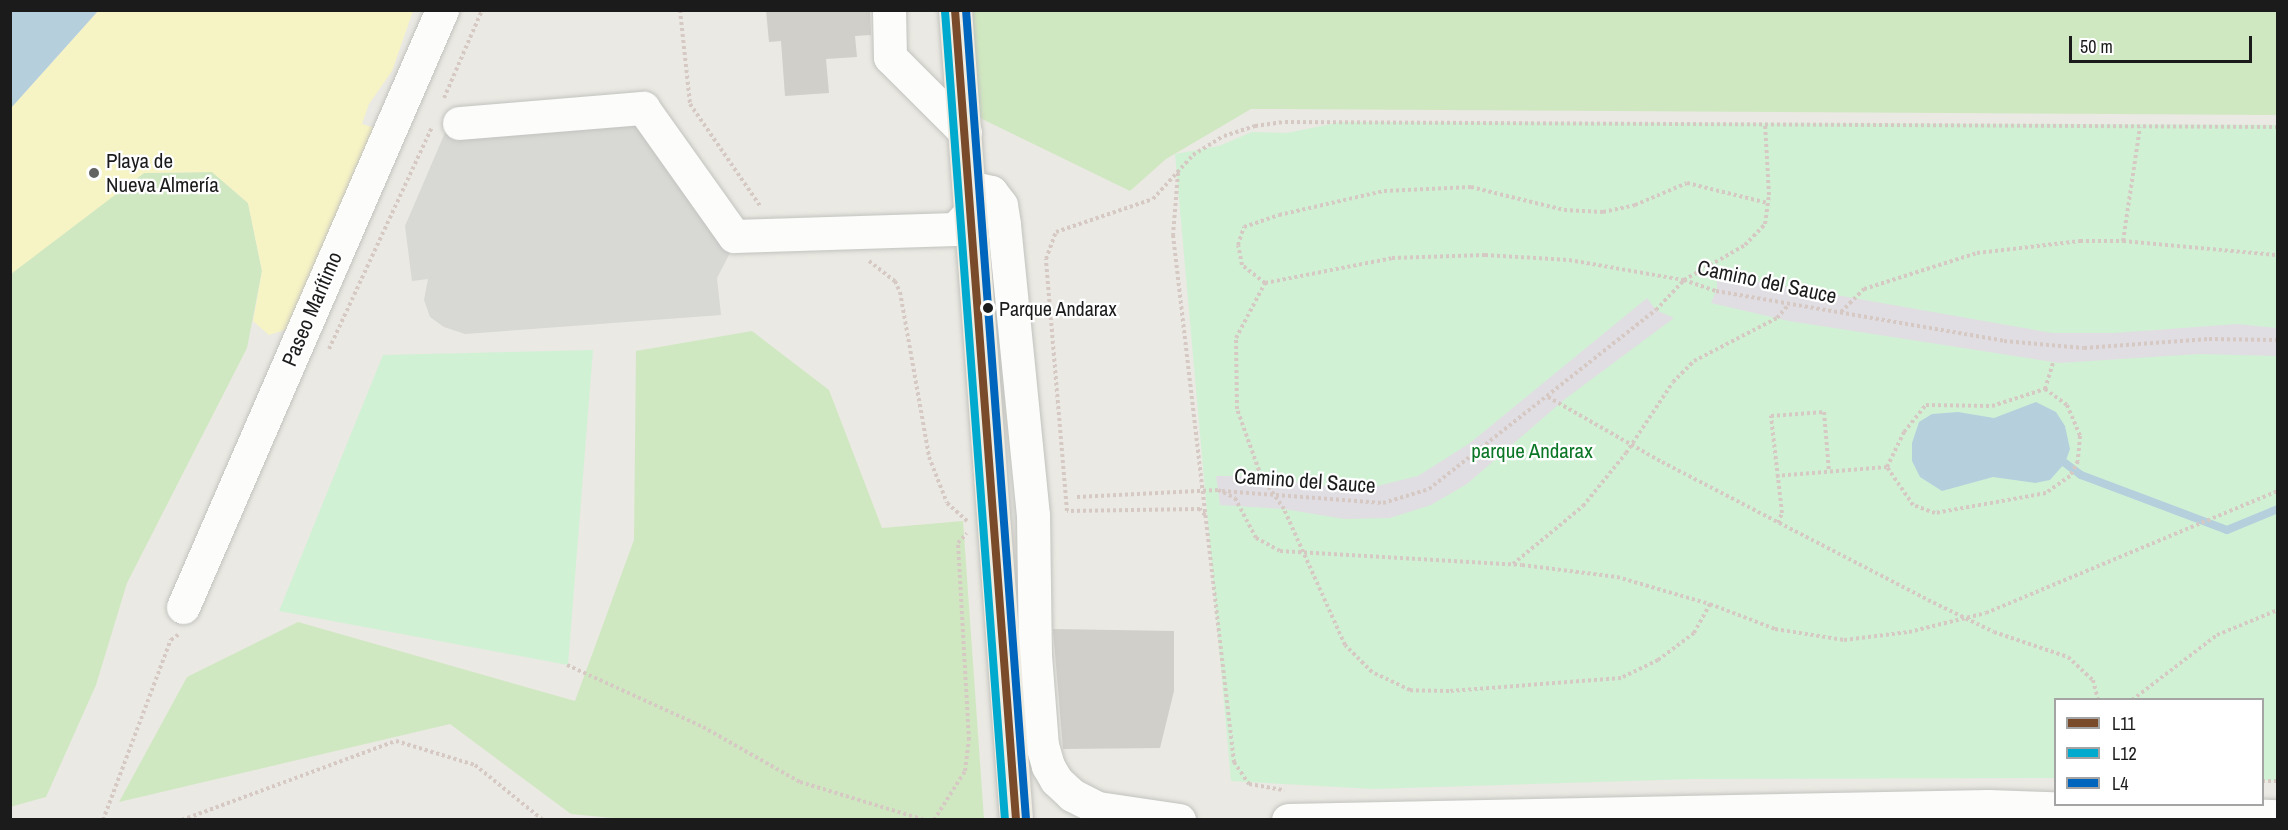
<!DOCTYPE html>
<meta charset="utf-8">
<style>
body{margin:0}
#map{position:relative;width:2288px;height:830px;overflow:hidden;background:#eae9e3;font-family:"Archivo Narrow",sans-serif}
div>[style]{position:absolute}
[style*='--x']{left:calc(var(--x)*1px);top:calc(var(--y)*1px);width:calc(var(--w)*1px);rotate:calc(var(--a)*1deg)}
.grass>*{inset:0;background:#d0e8c1}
.sand>*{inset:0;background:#f6f3c5}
.park>*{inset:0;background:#d1f1d5}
.parking>*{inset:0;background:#d8d8d5}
.plaza>*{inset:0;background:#e0dee2}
.water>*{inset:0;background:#b6cfdd}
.stream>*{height:8px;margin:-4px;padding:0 4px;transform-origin:4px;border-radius:4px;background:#b6cfdd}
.building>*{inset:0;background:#d0cfca}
.path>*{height:4px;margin-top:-2px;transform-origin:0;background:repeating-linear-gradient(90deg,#d6c9c4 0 3px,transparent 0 6px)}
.roads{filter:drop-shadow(0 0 2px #c2c2bf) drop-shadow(0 0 2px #c2c2bf)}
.minor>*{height:33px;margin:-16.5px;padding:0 16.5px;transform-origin:16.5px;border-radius:16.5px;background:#fcfcfb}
.major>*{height:33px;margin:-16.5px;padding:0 16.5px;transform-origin:16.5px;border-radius:16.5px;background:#efece2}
.bus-1>*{height:8px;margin:-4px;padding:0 4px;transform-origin:4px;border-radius:4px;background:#7a4b2a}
.bus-2>*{height:8px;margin:-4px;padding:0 4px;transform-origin:4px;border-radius:4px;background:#00a9ce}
.bus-3>*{height:8px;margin:-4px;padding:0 4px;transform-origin:4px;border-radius:4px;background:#0065bd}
.dots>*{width:16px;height:16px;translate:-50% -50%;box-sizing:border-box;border:3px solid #fff;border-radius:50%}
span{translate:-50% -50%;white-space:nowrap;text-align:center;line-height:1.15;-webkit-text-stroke:4.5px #fff;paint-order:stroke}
.bus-label{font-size:20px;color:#1b1b1b}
.left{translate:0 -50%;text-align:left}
.poi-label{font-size:21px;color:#1b1b1b}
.street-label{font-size:21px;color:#1b1b1b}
.park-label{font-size:21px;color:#0b7726}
.frame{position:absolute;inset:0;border:12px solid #1b1b1b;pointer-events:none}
.legend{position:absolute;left:2054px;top:698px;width:210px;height:108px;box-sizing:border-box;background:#fff;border:2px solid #a4a4a4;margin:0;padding:8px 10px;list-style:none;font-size:18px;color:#1b1b1b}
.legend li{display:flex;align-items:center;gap:12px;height:30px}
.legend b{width:30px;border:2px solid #a4a4a4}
.scale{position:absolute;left:2069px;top:36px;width:183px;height:27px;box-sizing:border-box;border:3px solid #1b1b1b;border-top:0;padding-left:8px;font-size:18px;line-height:21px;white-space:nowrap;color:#1b1b1b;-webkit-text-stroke:4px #fff;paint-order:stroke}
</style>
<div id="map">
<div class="grass">
<i style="clip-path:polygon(968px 11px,2277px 11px,2277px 115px,1251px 109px,1166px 159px,1130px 191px,976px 116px)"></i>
<i style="clip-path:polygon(212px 172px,248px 203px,262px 271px,247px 348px,127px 583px,96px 685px,46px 797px,10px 807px,10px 271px,144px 173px)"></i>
<i style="clip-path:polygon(752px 331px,829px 390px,882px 528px,963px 521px,984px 819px,633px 820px,571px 814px,450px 724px,119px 802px,187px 677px,298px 622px,575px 701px,634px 540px,636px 351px)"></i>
</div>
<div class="sand">
<i style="clip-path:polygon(98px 11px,413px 11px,392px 71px,369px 104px,362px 124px,378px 129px,291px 328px,269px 335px,253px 321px,262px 271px,248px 203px,212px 172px,144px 173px,11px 274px,11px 108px)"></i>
</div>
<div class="park">
<i style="clip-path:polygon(1341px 122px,2277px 125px,2277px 781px,2263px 780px,2262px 700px,2056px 700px,2055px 778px,1693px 779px,1373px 789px,1231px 781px,1175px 154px,1219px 146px,1252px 132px,1287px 133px)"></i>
<i style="clip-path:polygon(593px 350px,568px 665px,279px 611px,383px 355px)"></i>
</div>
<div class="parking">
<i style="clip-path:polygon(651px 98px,732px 249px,717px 278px,721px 315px,465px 334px,444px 327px,430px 317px,424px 300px,428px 279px,412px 281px,405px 226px,453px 114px)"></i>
</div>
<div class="plaza">
<i style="clip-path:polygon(1717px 274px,2052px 333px,2114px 333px,2237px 324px,2277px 328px,2277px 356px,2199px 354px,2059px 363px,1789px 321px,1711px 303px,1717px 289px)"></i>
<i style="clip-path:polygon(1647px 298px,1656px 310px,1674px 318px,1565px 399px,1467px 484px,1431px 505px,1390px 518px,1344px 519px,1284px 509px,1220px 505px,1216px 476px,1274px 476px,1307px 484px,1361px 490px,1418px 476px,1470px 443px)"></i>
</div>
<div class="water">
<i style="clip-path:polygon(11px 10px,98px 11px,11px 108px,10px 11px)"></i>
<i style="clip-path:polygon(2036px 402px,2056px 412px,2065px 426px,2070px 449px,2065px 463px,2050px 480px,2035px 483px,1993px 477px,1942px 491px,1920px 477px,1912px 461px,1912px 443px,1919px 422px,1932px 414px,1958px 412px,1994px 418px)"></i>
</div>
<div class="stream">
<i style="--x:2065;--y:463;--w:20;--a:37"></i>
<i style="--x:2081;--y:475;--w:156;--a:20.6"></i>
<i style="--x:2227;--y:530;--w:55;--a:-22.4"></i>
</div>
<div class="building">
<i style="clip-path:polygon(766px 10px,870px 10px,871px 35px,855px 36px,857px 57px,826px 59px,829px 93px,785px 96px,781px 41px,769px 42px)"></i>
<i style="clip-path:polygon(1053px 629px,1174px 631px,1174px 691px,1160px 748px,1063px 749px)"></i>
</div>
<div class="path">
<i style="--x:680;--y:10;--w:95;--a:83.9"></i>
<i style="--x:690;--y:104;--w:124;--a:55.5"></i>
<i style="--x:444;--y:98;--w:96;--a:-66.6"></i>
<i style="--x:1178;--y:173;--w:62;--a:94.6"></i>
<i style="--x:1173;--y:235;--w:531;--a:83.4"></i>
<i style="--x:1234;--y:762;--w:27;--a:56"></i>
<i style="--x:1249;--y:784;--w:36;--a:10"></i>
<i style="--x:2123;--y:241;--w:115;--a:-81.5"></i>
<i style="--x:869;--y:261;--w:33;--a:38"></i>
<i style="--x:895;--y:281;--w:12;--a:66"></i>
<i style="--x:900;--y:292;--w:168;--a:80"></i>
<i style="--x:929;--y:457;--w:49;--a:68.6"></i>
<i style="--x:947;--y:503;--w:27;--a:42"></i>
<i style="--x:1265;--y:283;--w:29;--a:-142"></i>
<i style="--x:1242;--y:265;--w:20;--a:-101"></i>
<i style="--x:1238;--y:245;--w:19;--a:-72"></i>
<i style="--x:1244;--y:227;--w:37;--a:-19"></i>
<i style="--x:1279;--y:215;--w:108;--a:-12.9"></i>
<i style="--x:1384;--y:191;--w:87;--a:-2.6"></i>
<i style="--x:1471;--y:187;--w:96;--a:13.9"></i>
<i style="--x:1564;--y:210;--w:39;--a:3"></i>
<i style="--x:1603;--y:212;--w:33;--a:-12"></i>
<i style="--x:1635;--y:205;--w:56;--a:-22.9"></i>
<i style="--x:1687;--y:183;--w:83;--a:13.9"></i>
<i style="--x:1841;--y:312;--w:33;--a:-45"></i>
<i style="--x:1864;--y:289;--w:119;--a:-17.7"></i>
<i style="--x:1977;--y:253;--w:104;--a:-6.6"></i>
<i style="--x:2080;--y:241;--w:43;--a:0"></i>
<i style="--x:2123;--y:241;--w:156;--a:5.2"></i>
<i style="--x:329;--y:349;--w:245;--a:-65.1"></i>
<i style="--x:2045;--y:389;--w:27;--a:36"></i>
<i style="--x:2067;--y:405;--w:34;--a:67"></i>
<i style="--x:2080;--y:436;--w:25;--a:95"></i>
<i style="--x:2078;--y:461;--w:17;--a:118"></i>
<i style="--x:2070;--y:476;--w:29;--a:145"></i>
<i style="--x:2046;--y:493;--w:113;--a:169.8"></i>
<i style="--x:1935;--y:513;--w:23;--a:-160"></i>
<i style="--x:1913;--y:505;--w:46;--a:-124.4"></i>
<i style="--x:1887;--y:467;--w:39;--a:-64"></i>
<i style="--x:1904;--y:432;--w:35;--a:-51"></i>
<i style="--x:1926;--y:405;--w:66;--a:0.9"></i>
<i style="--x:1992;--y:406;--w:56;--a:-17.8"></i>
<i style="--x:2045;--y:389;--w:28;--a:-73"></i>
<i style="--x:1548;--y:397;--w:131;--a:29.7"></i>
<i style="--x:1662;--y:462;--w:300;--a:27.4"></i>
<i style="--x:1928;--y:600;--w:73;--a:25.9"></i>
<i style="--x:1994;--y:632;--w:78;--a:18.7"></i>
<i style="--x:2068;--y:657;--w:34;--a:43"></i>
<i style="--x:2093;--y:680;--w:21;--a:76"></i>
<i style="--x:1776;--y:476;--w:111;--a:-4.6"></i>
<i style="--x:1222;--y:491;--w:161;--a:4.3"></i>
<i style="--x:1383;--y:503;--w:48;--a:-16.9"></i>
<i style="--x:1429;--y:489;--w:289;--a:-38.3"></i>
<i style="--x:1656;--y:310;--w:41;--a:-47"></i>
<i style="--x:1684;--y:280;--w:34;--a:19"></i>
<i style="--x:1716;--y:291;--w:292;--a:9.8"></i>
<i style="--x:2004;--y:341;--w:80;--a:5"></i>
<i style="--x:2084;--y:348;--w:125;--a:-4.1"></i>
<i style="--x:2209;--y:339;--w:69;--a:0.8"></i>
<i style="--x:1077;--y:497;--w:141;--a:-2.8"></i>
<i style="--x:1218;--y:490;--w:19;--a:25"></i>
<i style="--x:1235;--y:498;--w:45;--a:62.3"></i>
<i style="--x:1256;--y:538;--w:27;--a:28"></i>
<i style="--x:1280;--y:551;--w:242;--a:3.3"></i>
<i style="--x:1522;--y:565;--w:96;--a:7.2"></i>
<i style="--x:1617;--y:577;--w:97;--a:16.2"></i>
<i style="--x:1710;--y:604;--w:70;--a:21"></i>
<i style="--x:1775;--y:629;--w:70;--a:9.1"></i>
<i style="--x:1844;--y:640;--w:65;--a:-7"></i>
<i style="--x:1909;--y:632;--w:79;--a:-13.9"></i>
<i style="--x:1986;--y:613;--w:316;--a:-22.7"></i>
<i style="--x:1205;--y:515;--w:8;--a:-130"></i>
<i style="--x:1200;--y:509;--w:133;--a:179.1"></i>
<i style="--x:1067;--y:511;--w:253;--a:-94.8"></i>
<i style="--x:1046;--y:259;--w:29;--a:-70"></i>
<i style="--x:1056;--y:232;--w:102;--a:-18.8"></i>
<i style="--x:1153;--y:199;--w:59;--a:-47.7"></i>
<i style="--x:1193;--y:155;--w:36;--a:-32"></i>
<i style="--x:1224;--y:136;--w:33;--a:-18"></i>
<i style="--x:1255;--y:126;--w:30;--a:-8"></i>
<i style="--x:1285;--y:122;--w:993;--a:0.29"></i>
<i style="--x:1778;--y:523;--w:11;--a:-68"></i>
<i style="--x:1782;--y:513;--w:98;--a:-96.5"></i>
<i style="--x:1771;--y:416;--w:53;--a:-4.3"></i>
<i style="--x:1824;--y:412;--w:60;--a:85.2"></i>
<i style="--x:1513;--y:564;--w:91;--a:-39.6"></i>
<i style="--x:1583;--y:506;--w:68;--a:-50.9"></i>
<i style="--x:1626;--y:453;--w:85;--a:-56.5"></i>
<i style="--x:1673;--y:382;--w:30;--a:-45"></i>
<i style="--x:1694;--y:361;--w:93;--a:-27.4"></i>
<i style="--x:1777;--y:318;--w:18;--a:-49"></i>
<i style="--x:1710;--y:604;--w:33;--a:119"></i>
<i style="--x:1694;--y:633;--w:45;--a:143.1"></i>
<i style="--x:1658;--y:660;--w:41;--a:154.1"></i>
<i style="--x:1621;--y:678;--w:172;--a:175.7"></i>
<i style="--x:1449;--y:691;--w:39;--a:-179"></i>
<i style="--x:1410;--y:690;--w:42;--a:-154.7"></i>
<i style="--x:1372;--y:672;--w:38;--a:-135"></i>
<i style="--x:1345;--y:645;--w:149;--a:-114.2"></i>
<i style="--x:1284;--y:509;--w:40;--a:-124.9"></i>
<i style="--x:1261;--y:476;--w:71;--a:-109.7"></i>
<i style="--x:1237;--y:409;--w:71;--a:-90.8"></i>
<i style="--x:1236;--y:338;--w:62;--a:-62.2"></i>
<i style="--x:1265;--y:283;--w:129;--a:-11.1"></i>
<i style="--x:1392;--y:258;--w:93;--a:-1.8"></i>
<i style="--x:1485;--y:255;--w:84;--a:3.4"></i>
<i style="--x:1569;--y:260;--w:117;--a:9.9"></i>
<i style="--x:1684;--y:280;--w:70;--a:-29.8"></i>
<i style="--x:1745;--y:245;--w:29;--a:-46"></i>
<i style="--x:1765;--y:224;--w:29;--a:-82"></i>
<i style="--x:1769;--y:195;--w:71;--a:-93.2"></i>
<i style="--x:171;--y:640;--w:9;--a:-36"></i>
<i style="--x:567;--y:665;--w:149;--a:24.5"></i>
<i style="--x:703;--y:727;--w:112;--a:29.6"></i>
<i style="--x:800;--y:782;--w:131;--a:16.9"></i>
<i style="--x:2132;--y:700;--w:107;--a:-37.4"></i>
<i style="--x:2217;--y:635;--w:66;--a:-22.3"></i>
<i style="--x:2262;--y:781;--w:16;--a:0"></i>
<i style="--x:103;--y:820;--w:193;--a:-69.4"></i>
<i style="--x:182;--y:820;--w:228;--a:-20.3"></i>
<i style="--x:396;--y:741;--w:83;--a:16.9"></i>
<i style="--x:475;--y:765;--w:87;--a:39"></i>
<i style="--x:934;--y:820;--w:58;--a:-57.7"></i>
<i style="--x:965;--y:771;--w:31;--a:-83"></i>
<i style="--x:969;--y:740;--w:197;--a:-93.2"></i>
<i style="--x:958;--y:543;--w:13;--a:-48"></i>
</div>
<div class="roads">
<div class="minor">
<i style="--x:889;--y:10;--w:47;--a:88.8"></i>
<i style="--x:890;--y:57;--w:106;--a:45"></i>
<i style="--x:459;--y:123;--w:185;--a:-4.7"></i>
<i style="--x:643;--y:108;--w:157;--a:54.6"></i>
<i style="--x:734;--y:236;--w:221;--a:-1.8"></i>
<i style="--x:955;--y:229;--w:23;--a:-47"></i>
<i style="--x:969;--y:187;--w:23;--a:13"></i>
<i style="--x:991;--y:192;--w:16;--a:52"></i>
<i style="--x:1001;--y:205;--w:20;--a:81"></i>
<i style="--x:1004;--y:225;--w:291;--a:84.3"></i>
<i style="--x:1033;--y:515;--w:140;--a:89.2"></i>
<i style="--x:1035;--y:655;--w:90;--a:85.6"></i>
<i style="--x:1042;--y:745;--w:22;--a:74"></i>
<i style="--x:1048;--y:766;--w:16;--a:60"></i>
<i style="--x:1056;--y:780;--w:22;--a:43"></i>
<i style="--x:1072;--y:795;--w:29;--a:27"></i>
<i style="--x:1098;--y:808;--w:82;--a:8.4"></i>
<i style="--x:183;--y:607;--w:651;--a:-66.55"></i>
<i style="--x:1288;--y:820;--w:700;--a:-1.15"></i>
<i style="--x:1988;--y:806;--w:290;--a:2"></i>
</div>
<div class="major">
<i style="--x:955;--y:10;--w:812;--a:85.69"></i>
</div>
</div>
<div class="bus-1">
<i style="--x:955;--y:10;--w:812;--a:85.69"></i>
</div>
<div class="bus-2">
<i style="--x:945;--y:11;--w:811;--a:85.76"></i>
</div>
<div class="bus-3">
<i style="--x:966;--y:10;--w:811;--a:85.76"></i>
</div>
<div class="dots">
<i style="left:94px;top:173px;background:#636361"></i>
<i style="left:988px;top:308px;background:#1b1b1b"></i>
</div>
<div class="bus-label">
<span class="left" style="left:999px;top:308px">Parque Andarax</span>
</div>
<div class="poi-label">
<span class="left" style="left:106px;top:173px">Playa de<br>Nueva Almería</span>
</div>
<div class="street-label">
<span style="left:1767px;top:282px;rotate:12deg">Camino del Sauce</span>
<span style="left:312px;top:309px;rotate:-67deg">Paseo Marítimo</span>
<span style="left:1305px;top:481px;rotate:4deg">Camino del Sauce</span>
</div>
<div class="park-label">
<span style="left:1532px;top:451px">parque Andarax</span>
</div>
<div class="frame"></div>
<ul class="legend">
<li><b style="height:8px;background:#7a4b2a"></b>L11</li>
<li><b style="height:8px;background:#00a9ce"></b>L12</li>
<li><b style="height:8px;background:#0065bd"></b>L4</li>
</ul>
<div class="scale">50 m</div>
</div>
